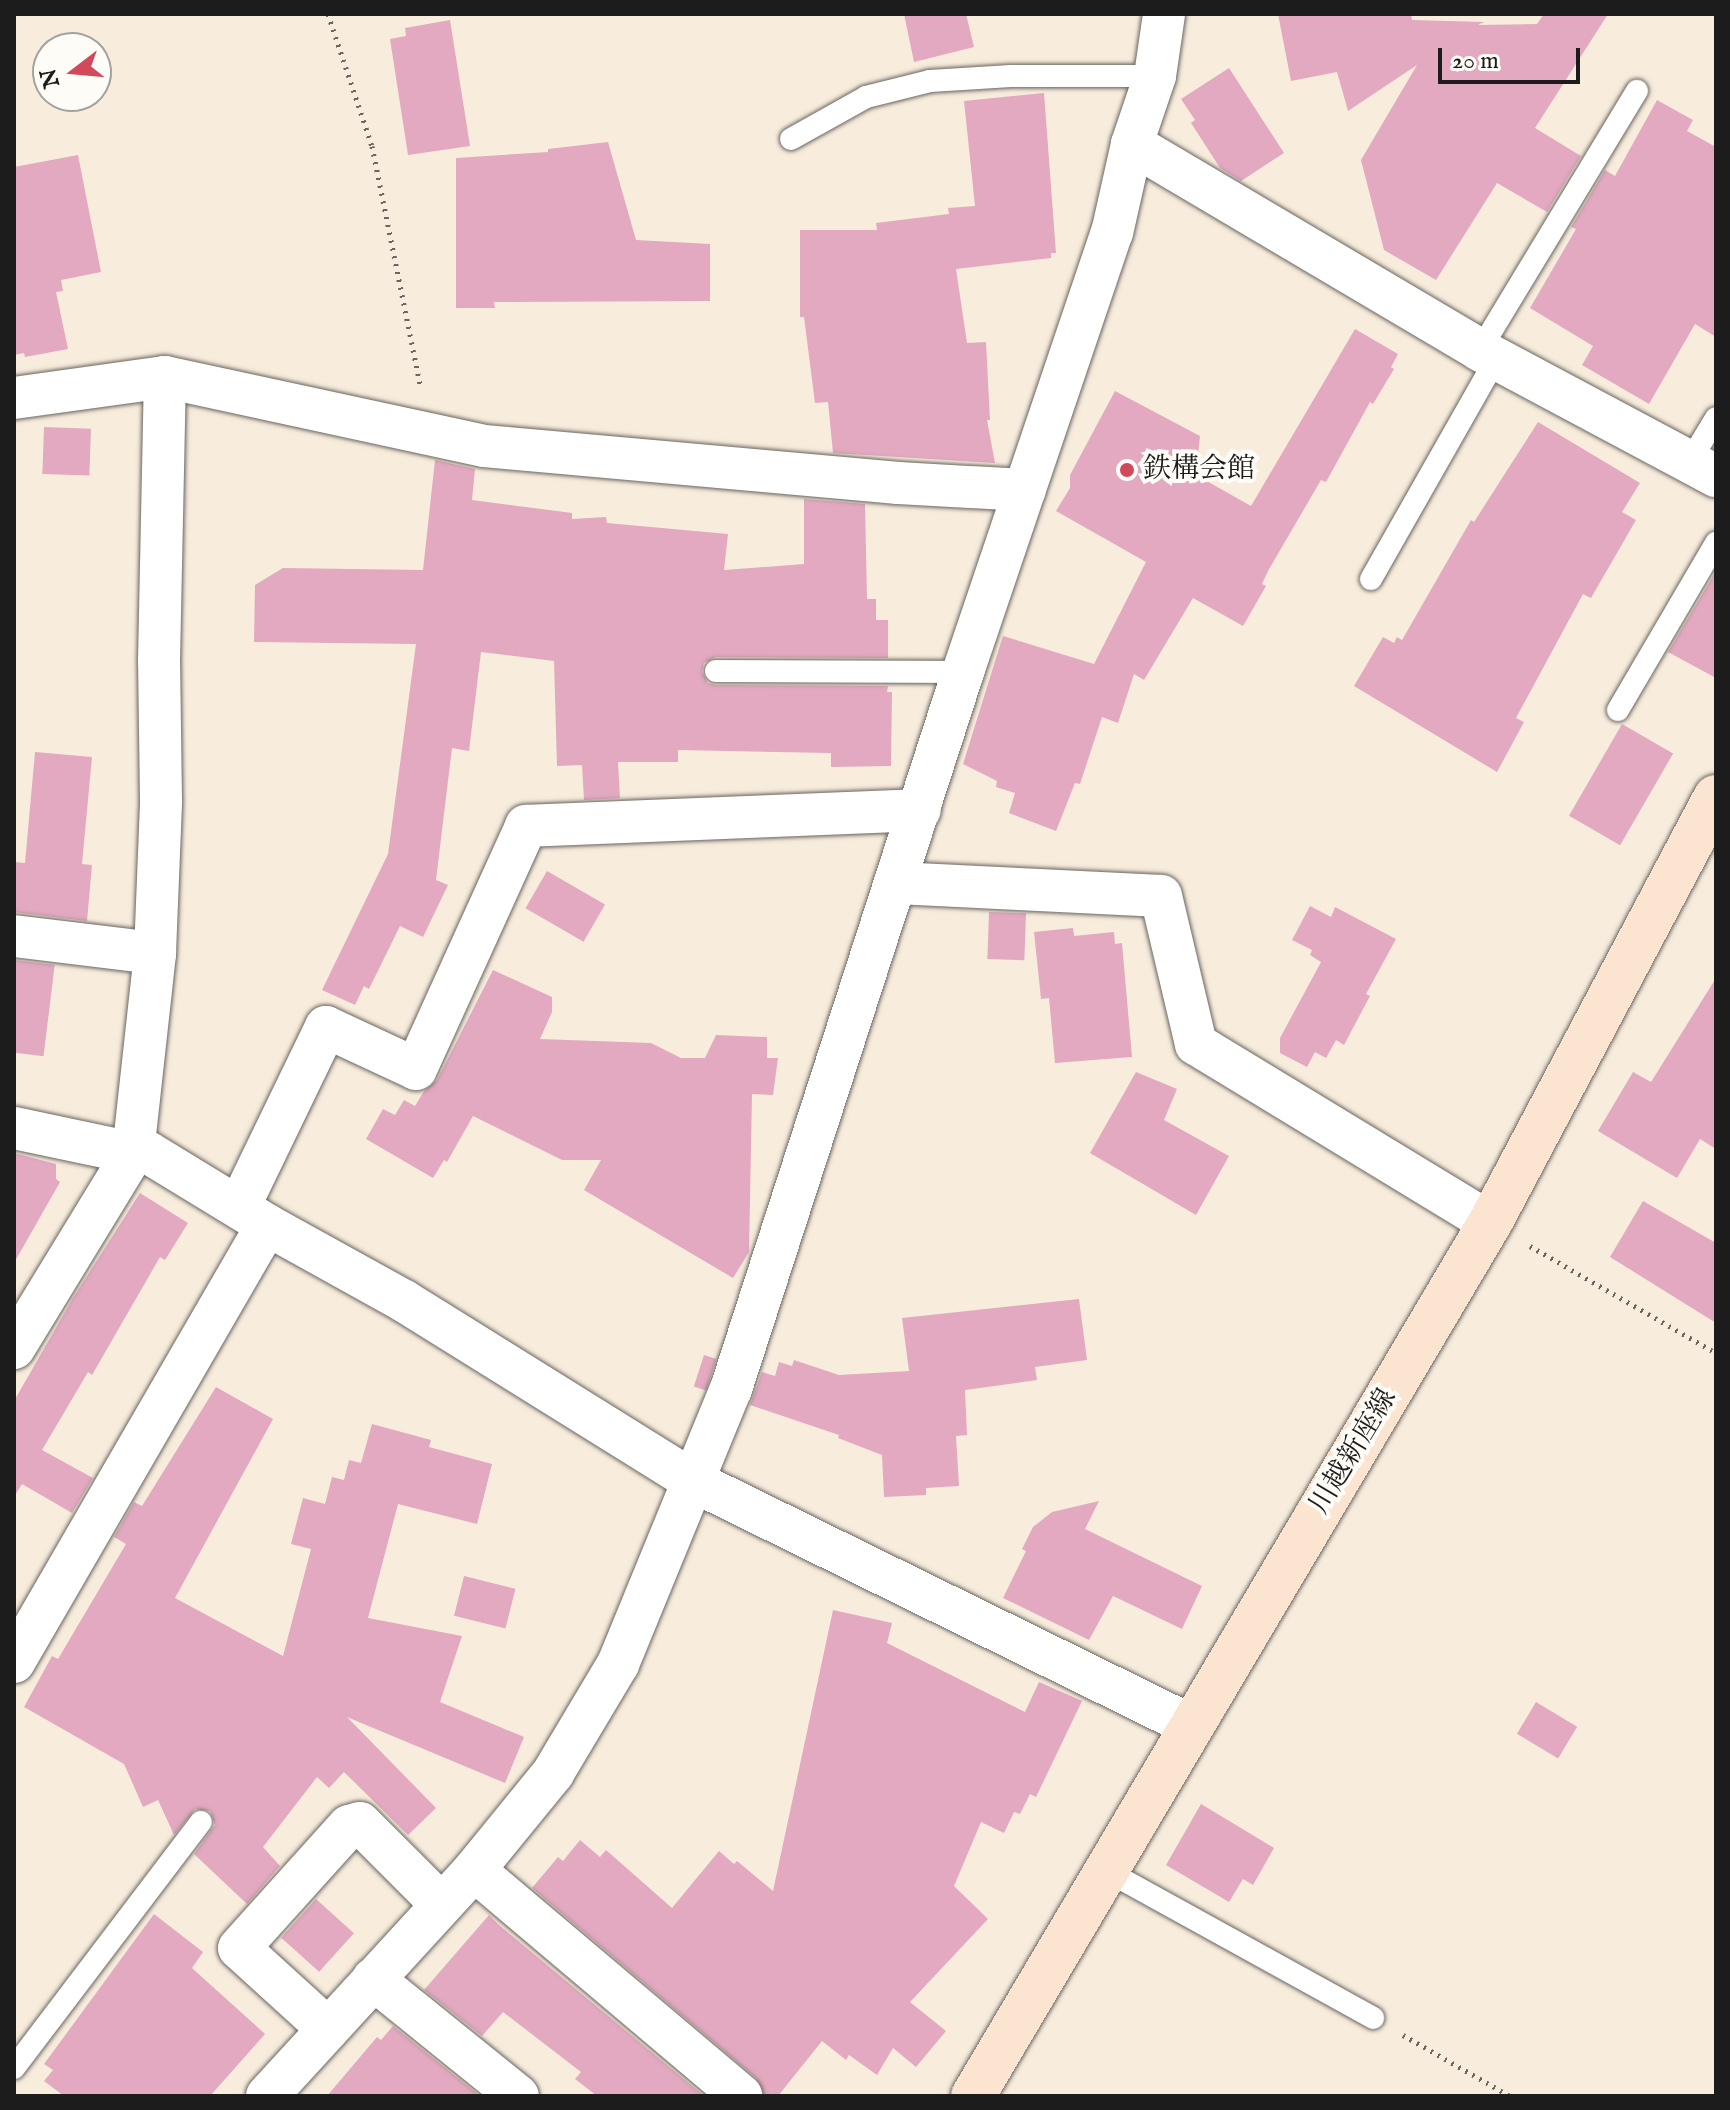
<!DOCTYPE html>
<meta charset="utf-8">
<style>
body{margin:0}
#map{position:relative;width:1730px;height:2110px;overflow:hidden;background:#f8eddd;font-family:"IM FELL English","Noto Serif JP",serif}
div>[style]{position:absolute}
[style*='--x']{left:calc(var(--x)*1px);top:calc(var(--y)*1px);width:calc(var(--w)*1px);rotate:calc(var(--a)*1deg)}
.building>*{inset:0;background:#e2a9c0;transform-origin:0 0}
.path>*{height:5px;margin-top:-2.5px;transform-origin:0;background:repeating-linear-gradient(90deg,#696560 0 2px,transparent 0 8px)}
.roads{filter:drop-shadow(0 0 2px #696560) drop-shadow(0 0 2px #696560)}
.lane>*{height:22px;margin:-11px;padding:0 11px;transform-origin:11px;border-radius:11px;background:#fff}
.street>*{height:42px;margin:-21px;padding:0 21px;transform-origin:21px;border-radius:21px;background:#fff}
.secondary>*{height:44px;margin:-22px;padding:0 22px;transform-origin:22px;border-radius:22px;background:#fce5d0}
.dots>*{width:22px;height:22px;translate:-50% -50%;box-sizing:border-box;border:4px solid #fdfcf7;border-radius:50%}
span{translate:-50% -50%;white-space:nowrap;text-align:center;line-height:1.15;-webkit-text-stroke:8px #fdfcf7;paint-order:stroke}
.poi-label{font-size:28px;color:#1c1c1c}
.left{translate:0 -50%;text-align:left}
.street-label{font-size:28px;color:#1c1c1c}
.frame{position:absolute;inset:0;border:16px solid #1c1c1c;pointer-events:none}
.north{position:absolute;left:32px;top:32px;width:80px;height:80px;box-sizing:border-box;background:#fdfcf7;border:2px solid #a3a29f;border-radius:50%;rotate:254deg;font-size:22px;font-weight:700;line-height:32px;text-align:center;color:#1c1c1c}
.north::after{content:'';display:block;margin:auto;width:28px;height:36px;background:#d1495b;clip-path:polygon(50% 0,100% 100%,50% 72%,0 100%)}
.scale{position:absolute;left:1438px;top:48px;width:142px;height:36px;box-sizing:border-box;border:4px solid #1c1c1c;border-top:0;padding-left:10px;font-size:24px;line-height:28px;white-space:nowrap;color:#1c1c1c;-webkit-text-stroke:6px #fdfcf7;paint-order:stroke}
</style>
<div id="map">
<div class="building">
<i style="clip-path:polygon(904px 14px,966px 14px,974px 47px,914px 62px)"></i>
<i style="clip-path:polygon(1278px 14px,1411px 14px,1412px 20px,1484px 22px,1478px 25px,1537px 24px,1544px 14px,1608px 14px,1535px 128px,1581px 156px,1547px 212px,1497px 183px,1436px 280px,1384px 250px,1361px 160px,1417px 65px,1348px 111px,1337px 72px,1291px 81px)"></i>
<i style="clip-path:polygon(450px 20px,470px 146px,408px 155px,390px 39px,406px 36px,405px 28px)"></i>
<i style="clip-path:polygon(1229px 68px,1284px 153px,1241px 181px,1220px 168px,1191px 123px,1195px 120px,1181px 99px)"></i>
<i style="clip-path:polygon(1044px 93px,1056px 253px,1051px 253px,1051px 258px,956px 269px,967px 343px,986px 342px,990px 420px,987px 420px,995px 463px,833px 453px,828px 402px,815px 403px,804px 317px,800px 317px,800px 230px,877px 230px,876px 223px,949px 214px,948px 208px,975px 206px,964px 101px)"></i>
<i style="clip-path:polygon(1657px 100px,1693px 120px,1687px 131px,1716px 147px,1716px 337px,1695px 324px,1649px 404px,1582px 365px,1593px 346px,1530px 308px,1576px 229px,1571px 227px,1605px 170px,1615px 176px)"></i>
<i style="clip-path:polygon(608px 142px,636px 240px,710px 244px,710px 301px,494px 302px,495px 308px,456px 308px,456px 158px,548px 152px,548px 149px)"></i>
<i style="clip-path:polygon(78px 155px,101px 272px,61px 280px,63px 291px,56px 292px,68px 349px,25px 357px,24px 353px,14px 355px,14px 167px)"></i>
<i style="clip-path:polygon(1355px 329px,1398px 354px,1391px 367px,1394px 369px,1373px 404px,1370px 402px,1326px 482px,1321px 480px,1268px 571px,1262px 584px,1266px 586px,1243px 626px,1193px 598px,1144px 680px,1134px 674px,1118px 723px,1102px 717px,1080px 784px,1075px 783px,1056px 831px,1009px 813px,1015px 793px,996px 787px,997px 781px,963px 764px,1003px 636px,1094px 664px,1146px 562px,1056px 511px,1070px 488px,1070px 475px,1115px 391px,1200px 436px,1196px 475px,1251px 506px)"></i>
<i style="clip-path:polygon(1538px 422px,1640px 483px,1622px 512px,1636px 520px,1591px 598px,1583px 594px,1516px 718px,1524px 722px,1497px 772px,1354px 686px,1383px 637px,1394px 643px,1397px 637px,1402px 640px,1471px 520px,1474px 522px)"></i>
<i style="left:44px;top:427px;width:47px;height:47px;rotate:2deg"></i>
<i style="clip-path:polygon(435px 460px,475px 469px,472px 500px,572px 513px,572px 519px,606px 517px,607px 523px,728px 534px,724px 570px,804px 564px,804px 499px,865px 504px,867px 599px,876px 599px,876px 620px,888px 620px,888px 658px,716px 657px,704px 663px,702px 672px,708px 683px,716px 685px,888px 686px,887px 692px,892px 692px,891px 766px,831px 767px,831px 753px,678px 750px,678px 762px,618px 762px,620px 798px,584px 800px,582px 765px,557px 766px,554px 661px,481px 652px,469px 751px,452px 748px,436px 880px,448px 885px,423px 937px,400px 926px,369px 989px,364px 986px,355px 1005px,322px 990px,388px 854px,416px 644px,254px 642px,255px 585px,283px 568px,423px 570px)"></i>
<i style="clip-path:polygon(1716px 571px,1716px 678px,1668px 652px)"></i>
<i style="left:1622px;top:724px;width:59px;height:106px;rotate:30deg"></i>
<i style="clip-path:polygon(35px 752px,92px 757px,82px 864px,92px 865px,87px 921px,14px 912px,14px 862px,25px 863px)"></i>
<i style="left:547px;top:871px;width:67px;height:43px;rotate:30deg"></i>
<i style="clip-path:polygon(1310px 906px,1331px 917px,1335px 907px,1396px 939px,1366px 994px,1370px 996px,1344px 1045px,1336px 1040px,1326px 1058px,1315px 1052px,1307px 1067px,1280px 1053px,1280px 1038px,1321px 962px,1310px 955px,1312px 950px,1292px 940px)"></i>
<i style="left:989px;top:912px;width:37px;height:47px;rotate:2deg"></i>
<i style="clip-path:polygon(1073px 928px,1074px 936px,1114px 932px,1115px 944px,1122px 943px,1132px 1057px,1055px 1063px,1049px 998px,1041px 999px,1034px 932px)"></i>
<i style="left:14px;top:960px;width:41px;height:92px;rotate:7deg"></i>
<i style="clip-path:polygon(493px 970px,552px 997px,552px 1012px,540px 1039px,651px 1043px,681px 1058px,705px 1058px,716px 1035px,767px 1037px,767px 1058px,778px 1058px,773px 1095px,752px 1094px,749px 1252px,733px 1278px,584px 1190px,601px 1160px,562px 1160px,473px 1116px,447px 1162px,444px 1160px,433px 1178px,366px 1139px,383px 1109px,395px 1115px,404px 1100px,415px 1106px,424px 1091px,437px 1080px)"></i>
<i style="clip-path:polygon(1716px 978px,1716px 1149px,1700px 1139px,1677px 1178px,1598px 1131px,1633px 1072px,1651px 1082px)"></i>
<i style="clip-path:polygon(1136px 1072px,1177px 1089px,1164px 1120px,1229px 1156px,1196px 1215px,1090px 1153px)"></i>
<i style="clip-path:polygon(14px 1153px,56px 1164px,56px 1179px,60px 1182px,14px 1263px)"></i>
<i style="clip-path:polygon(140px 1193px,188px 1223px,165px 1260px,160px 1257px,92px 1375px,88px 1372px,42px 1450px,93px 1478px,72px 1513px,22px 1484px,14px 1497px,14px 1401px,73px 1298px)"></i>
<i style="clip-path:polygon(1643px 1201px,1716px 1243px,1716px 1323px,1610px 1257px)"></i>
<i style="clip-path:polygon(1079px 1299px,1087px 1360px,1035px 1367px,1037px 1380px,965px 1390px,967px 1435px,956px 1436px,959px 1486px,926px 1488px,926px 1495px,884px 1497px,882px 1455px,838px 1438px,839px 1435px,750px 1405px,762px 1372px,775px 1376px,779px 1362px,792px 1366px,794px 1360px,839px 1375px,909px 1371px,902px 1318px)"></i>
<i style="left:704px;top:1355px;width:13px;height:33px;rotate:18deg"></i>
<i style="clip-path:polygon(216px 1387px,273px 1419px,175px 1598px,283px 1656px,311px 1549px,291px 1544px,303px 1498px,325px 1504px,332px 1477px,344px 1480px,349px 1460px,361px 1463px,372px 1424px,431px 1440px,429px 1447px,492px 1464px,477px 1524px,398px 1504px,368px 1618px,462px 1636px,440px 1702px,524px 1737px,505px 1783px,347px 1717px,436px 1808px,408px 1835px,344px 1772px,329px 1788px,317px 1777px,263px 1847px,280px 1866px,247px 1904px,194px 1854px,215px 1825px,210px 1811px,195px 1809px,174px 1835px,158px 1800px,143px 1807px,124px 1764px,24px 1707px,52px 1656px,58px 1659px,126px 1544px,114px 1537px,134px 1502px,142px 1506px)"></i>
<i style="clip-path:polygon(1099px 1501px,1085px 1529px,1202px 1586px,1182px 1629px,1113px 1596px,1089px 1640px,1003px 1598px,1026px 1551px,1022px 1549px,1033px 1527px,1052px 1512px)"></i>
<i style="left:464px;top:1576px;width:53px;height:41px;rotate:14deg"></i>
<i style="clip-path:polygon(833px 1610px,892px 1623px,887px 1643px,1025px 1712px,1039px 1682px,1082px 1701px,1036px 1797px,1030px 1794px,1020px 1814px,1014px 1812px,1004px 1833px,981px 1822px,954px 1886px,988px 1919px,910px 2002px,946px 2031px,916px 2067px,893px 2048px,877px 2075px,849px 2055px,846px 2060px,822px 2041px,778px 2096px,764px 2096px,756px 2078px,532px 1888px,558px 1857px,563px 1861px,580px 1840px,600px 1857px,606px 1850px,672px 1908px,719px 1851px,734px 1864px,737px 1861px,773px 1891px)"></i>
<i style="left:1536px;top:1702px;width:48px;height:37px;rotate:31deg"></i>
<i style="clip-path:polygon(1201px 1804px,1274px 1848px,1253px 1885px,1243px 1879px,1229px 1902px,1166px 1865px)"></i>
<i style="left:316px;top:1899px;width:51px;height:52px;rotate:42deg"></i>
<i style="clip-path:polygon(154px 1914px,203px 1952px,192px 1968px,265px 2034px,210px 2096px,64px 2096px,44px 2081px,53px 2070px,44px 2064px)"></i>
<i style="clip-path:polygon(489px 1915px,499px 1925px,704px 2096px,597px 2096px,575px 2079px,581px 2072px,503px 2012px,482px 2036px,424px 1990px)"></i>
<i style="clip-path:polygon(393px 2026px,480px 2096px,327px 2096px,377px 2037px,381px 2040px)"></i>
</div>
<div class="path">
<i style="--x:328;--y:14;--w:139;--a:71.6"></i>
<i style="--x:372;--y:146;--w:247;--a:78.6"></i>
<i style="--x:1530;--y:1246;--w:215;--a:29.9"></i>
<i style="--x:1403;--y:2035;--w:123;--a:29.7"></i>
</div>
<div class="roads">
<div class="lane">
<i style="--x:791;--y:139;--w:86;--a:-29.2"></i>
<i style="--x:866;--y:97;--w:66;--a:-14"></i>
<i style="--x:930;--y:81;--w:81;--a:-3.5"></i>
<i style="--x:1011;--y:76;--w:144;--a:0"></i>
<i style="--x:1480;--y:350;--w:303;--a:-58.8"></i>
<i style="--x:1690;--y:461;--w:50;--a:-58.8"></i>
<i style="--x:1371;--y:579;--w:255;--a:-60.4"></i>
<i style="--x:716;--y:671;--w:247;--a:0.2"></i>
<i style="--x:1618;--y:710;--w:194;--a:-59.6"></i>
<i style="--x:1107;--y:1871;--w:304;--a:28.9"></i>
<i style="--x:14;--y:2068;--w:309;--a:-52.8"></i>
</div>
<div class="street">
<i style="--x:1132;--y:144;--w:404;--a:30.6"></i>
<i style="--x:1480;--y:350;--w:268;--a:28.1"></i>
<i style="--x:14;--y:398;--w:152;--a:-7.9"></i>
<i style="--x:165;--y:377;--w:326;--a:12.2"></i>
<i style="--x:484;--y:446;--w:416;--a:5.1"></i>
<i style="--x:898;--y:483;--w:127;--a:3.2"></i>
<i style="--x:897;--y:883;--w:264;--a:2.8"></i>
<i style="--x:1161;--y:896;--w:152;--a:76.7"></i>
<i style="--x:1196;--y:1044;--w:344;--a:31.3"></i>
<i style="--x:14;--y:936;--w:142;--a:6.9"></i>
<i style="--x:14;--y:1128;--w:122;--a:11.9"></i>
<i style="--x:133;--y:1153;--w:201;--a:-83.7"></i>
<i style="--x:155;--y:953;--w:152;--a:-87.7"></i>
<i style="--x:161;--y:801;--w:140;--a:-90.8"></i>
<i style="--x:159;--y:661;--w:284;--a:-88.8"></i>
<i style="--x:239;--y:1207;--w:200;--a:-64.2"></i>
<i style="--x:326;--y:1027;--w:99;--a:25"></i>
<i style="--x:416;--y:1069;--w:267;--a:-65.6"></i>
<i style="--x:526;--y:826;--w:394;--a:-2.3"></i>
<i style="--x:14;--y:1348;--w:228;--a:-58.6"></i>
<i style="--x:133;--y:1153;--w:16;--a:0"></i>
<i style="--x:149;--y:1153;--w:138;--a:31.4"></i>
<i style="--x:267;--y:1225;--w:157;--a:29"></i>
<i style="--x:404;--y:1301;--w:340;--a:31.9"></i>
<i style="--x:693;--y:1481;--w:556;--a:26.15"></i>
<i style="--x:14;--y:1662;--w:505;--a:-59.93"></i>
<i style="--x:474;--y:1870;--w:350;--a:40.2"></i>
<i style="--x:373;--y:1979;--w:186;--a:38.9"></i>
<i style="--x:328;--y:2029;--w:120;--a:-137.7"></i>
<i style="--x:239;--y:1948;--w:164;--a:-48"></i>
<i style="--x:349;--y:1826;--w:11;--a:-15"></i>
<i style="--x:360;--y:1823;--w:115;--a:45"></i>
<i style="--x:267;--y:2096;--w:306;--a:-47.5"></i>
<i style="--x:474;--y:1870;--w:125;--a:-50.8"></i>
<i style="--x:553;--y:1773;--w:127;--a:-59.2"></i>
<i style="--x:618;--y:1664;--w:297;--a:-67.7"></i>
<i style="--x:731;--y:1389;--w:754;--a:-72.07"></i>
<i style="--x:963;--y:672;--w:464;--a:-71.3"></i>
<i style="--x:1112;--y:233;--w:91;--a:-77.3"></i>
<i style="--x:1132;--y:144;--w:72;--a:-71.3"></i>
<i style="--x:1155;--y:76;--w:63;--a:-81.7"></i>
</div>
<div class="secondary">
<i style="--x:973;--y:2096;--w:1015;--a:-59.37"></i>
<i style="--x:1490;--y:1223;--w:482;--a:-62.1"></i>
</div>
</div>
<div class="dots">
<i style="left:1127px;top:470px;background:#d1495b"></i>
</div>
<div class="poi-label">
<span class="left" style="left:1143px;top:470px">鉄構会館</span>
</div>
<div class="street-label">
<span style="left:1354px;top:1452px;rotate:-59deg">川越新座線</span>
</div>
<div class="frame"></div>
<div class="north">N</div>
<div class="scale">20 m</div>
</div>
